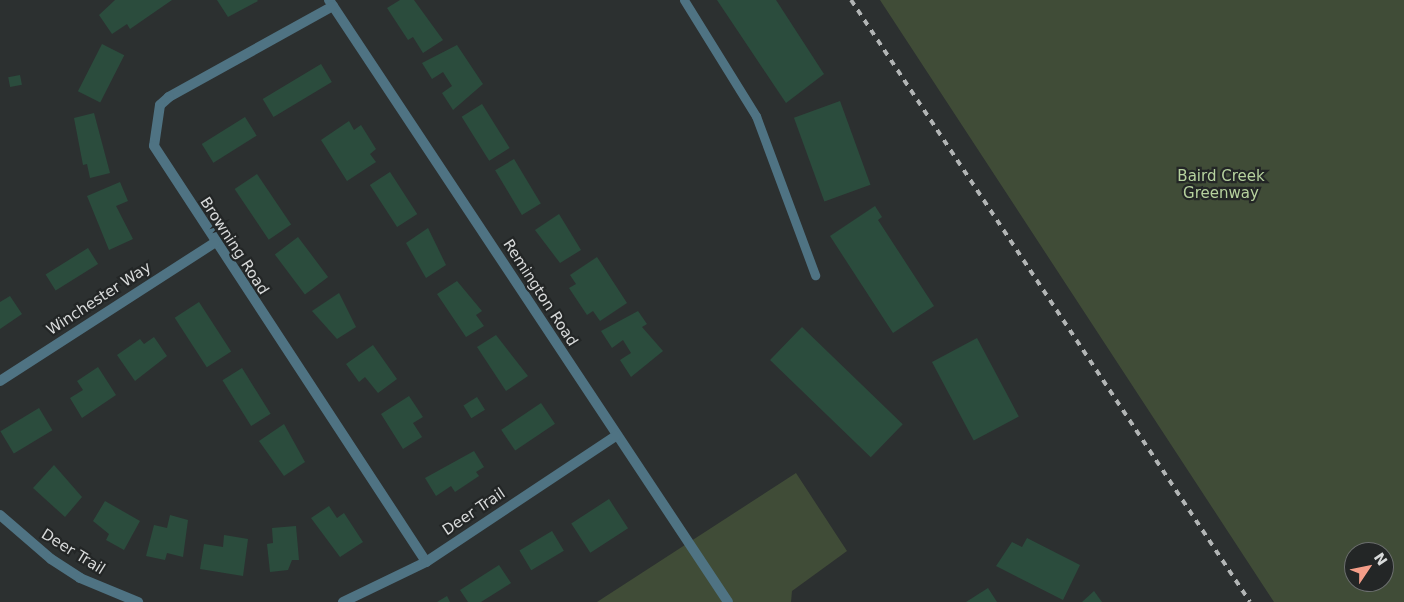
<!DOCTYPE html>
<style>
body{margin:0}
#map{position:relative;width:1404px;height:602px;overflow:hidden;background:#2c3030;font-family:"DejaVu Sans",sans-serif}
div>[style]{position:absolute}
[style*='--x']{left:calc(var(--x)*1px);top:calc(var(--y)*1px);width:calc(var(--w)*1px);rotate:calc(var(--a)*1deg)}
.green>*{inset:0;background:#404c37}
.building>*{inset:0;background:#2b4c3d;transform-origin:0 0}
.lane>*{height:9px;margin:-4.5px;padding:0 4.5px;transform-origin:4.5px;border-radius:4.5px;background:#4f7383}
.street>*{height:10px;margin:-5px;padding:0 5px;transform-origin:5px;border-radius:5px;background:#4f7383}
.rail>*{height:4px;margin-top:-2px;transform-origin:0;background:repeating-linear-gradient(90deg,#b2b5b5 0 6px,transparent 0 12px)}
span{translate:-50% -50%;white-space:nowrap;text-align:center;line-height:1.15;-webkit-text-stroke:4.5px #232626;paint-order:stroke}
.park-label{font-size:15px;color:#b6d29e}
.street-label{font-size:15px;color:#d8dada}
.north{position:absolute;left:1344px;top:542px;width:50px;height:50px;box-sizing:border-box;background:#232626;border:1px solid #6b6e6e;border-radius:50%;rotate:56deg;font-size:14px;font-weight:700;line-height:20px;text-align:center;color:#d8dada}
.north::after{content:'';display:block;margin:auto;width:18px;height:22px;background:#f49e89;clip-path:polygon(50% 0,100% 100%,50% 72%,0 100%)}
</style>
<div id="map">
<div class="green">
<i style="clip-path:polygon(evenodd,880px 0,1404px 0,1404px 602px,1274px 602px,880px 0,1354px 552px,1384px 552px,1384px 582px,1354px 582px,1354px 552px)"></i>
<i style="clip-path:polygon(796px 473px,847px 551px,792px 591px,791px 602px,597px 602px)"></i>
</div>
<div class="building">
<i style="clip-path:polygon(115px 0,172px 0,130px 29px,127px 24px,112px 34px,99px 15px)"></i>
<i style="clip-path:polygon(217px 0,257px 0,258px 1px,228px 17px)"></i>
<i style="clip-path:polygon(400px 0,414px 0,443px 40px,423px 53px,413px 37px,408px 40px,387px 8px)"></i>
<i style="clip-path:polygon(717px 0,776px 0,824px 74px,786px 103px)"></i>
<i style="left:102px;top:44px;width:25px;height:53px;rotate:27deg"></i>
<i style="clip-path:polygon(457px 45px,483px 84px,453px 110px,442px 93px,452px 86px,443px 72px,432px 79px,422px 63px)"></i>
<i style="left:321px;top:64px;width:21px;height:68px;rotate:59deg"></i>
<i style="left:20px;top:75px;width:10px;height:12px;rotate:79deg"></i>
<i style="left:840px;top:101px;width:89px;height:49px;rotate:70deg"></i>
<i style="left:482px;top:104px;width:52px;height:24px;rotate:58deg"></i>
<i style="clip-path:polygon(94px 113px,110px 173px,90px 178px,87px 164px,83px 165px,74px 118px)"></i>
<i style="left:245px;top:117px;width:22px;height:51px;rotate:58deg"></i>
<i style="clip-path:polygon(349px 121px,354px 130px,361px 125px,376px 149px,370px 154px,376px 162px,347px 181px,321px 140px)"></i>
<i style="left:514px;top:159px;width:52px;height:22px;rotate:59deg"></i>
<i style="left:390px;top:172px;width:50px;height:24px;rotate:57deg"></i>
<i style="left:257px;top:174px;width:61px;height:27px;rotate:56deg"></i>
<i style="clip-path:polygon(120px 182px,128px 201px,116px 206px,133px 239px,109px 250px,87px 196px)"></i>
<i style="clip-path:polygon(875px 206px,882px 217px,878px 220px,934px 306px,893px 333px,830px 236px)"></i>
<i style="clip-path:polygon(559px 214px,581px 250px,560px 263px,535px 230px)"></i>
<i style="clip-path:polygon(428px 228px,446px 265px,426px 278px,406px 243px)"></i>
<i style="left:298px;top:237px;width:50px;height:29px;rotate:53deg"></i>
<i style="left:88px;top:248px;width:19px;height:50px;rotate:58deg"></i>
<i style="clip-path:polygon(597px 257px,627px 303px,600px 321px,593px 311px,587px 315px,569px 288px,576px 284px,570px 275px)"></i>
<i style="clip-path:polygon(457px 281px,482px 311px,476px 315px,484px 326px,466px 337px,437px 294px)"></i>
<i style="clip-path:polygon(339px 293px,356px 327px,337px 339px,312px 311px)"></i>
<i style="clip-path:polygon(10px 296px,22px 314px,0 329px,0 302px)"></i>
<i style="left:199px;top:302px;width:59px;height:29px;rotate:57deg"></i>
<i style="clip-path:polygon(638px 311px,647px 324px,642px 327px,663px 351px,631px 377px,620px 360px,631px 353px,623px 340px,612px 348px,601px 331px)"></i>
<i style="left:802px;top:327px;width:140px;height:46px;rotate:44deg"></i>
<i style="clip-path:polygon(496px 335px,528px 376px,506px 391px,477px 347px)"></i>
<i style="clip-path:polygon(154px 337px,167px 356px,135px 381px,117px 355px,140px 339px,144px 344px)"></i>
<i style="left:977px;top:338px;width:89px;height:51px;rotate:62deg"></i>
<i style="clip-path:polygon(373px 345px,397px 379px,378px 393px,365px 377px,359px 382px,346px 364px)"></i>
<i style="clip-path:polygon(98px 367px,116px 395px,82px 418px,70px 398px,83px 390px,77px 381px)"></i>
<i style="left:242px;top:368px;width:54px;height:23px;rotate:58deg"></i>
<i style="clip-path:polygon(409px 396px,423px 417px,413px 423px,422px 437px,403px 449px,381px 414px)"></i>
<i style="left:477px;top:397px;width:15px;height:16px;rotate:58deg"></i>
<i style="left:541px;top:403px;width:25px;height:48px;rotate:56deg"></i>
<i style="left:39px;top:408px;width:26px;height:45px;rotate:59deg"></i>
<i style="clip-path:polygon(284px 424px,305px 462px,284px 476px,259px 441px)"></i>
<i style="clip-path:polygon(474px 451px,484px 467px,476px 472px,479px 476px,455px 492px,451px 486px,436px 496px,425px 478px)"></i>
<i style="clip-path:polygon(54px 465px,82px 497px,65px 517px,33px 488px)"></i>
<i style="left:609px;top:499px;width:35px;height:45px;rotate:57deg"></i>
<i style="clip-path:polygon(105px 501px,140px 521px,124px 550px,106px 540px,109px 534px,93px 521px)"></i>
<i style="clip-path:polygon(329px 506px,337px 518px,344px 513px,363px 542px,340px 557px,311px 518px)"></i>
<i style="clip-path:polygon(170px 515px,188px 520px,183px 557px,167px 553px,165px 560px,146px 556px,154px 525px,167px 528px)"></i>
<i style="clip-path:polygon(296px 526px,299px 560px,292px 560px,288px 570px,270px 572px,267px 544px,273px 543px,272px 528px)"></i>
<i style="left:552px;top:531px;width:23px;height:38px;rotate:59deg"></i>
<i style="clip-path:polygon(224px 535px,248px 539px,243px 576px,200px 569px,204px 544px,223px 547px)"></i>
<i style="clip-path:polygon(1027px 538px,1080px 565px,1063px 600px,996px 566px,1012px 542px,1022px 547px)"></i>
<i style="clip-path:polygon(499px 565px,511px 583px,481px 602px,468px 602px,460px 590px)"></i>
<i style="clip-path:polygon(988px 588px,997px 602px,966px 602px)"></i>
<i style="clip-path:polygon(1094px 591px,1102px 602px,1082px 602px)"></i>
<i style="clip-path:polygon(447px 596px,450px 602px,437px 602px)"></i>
</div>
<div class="lane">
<i style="--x:684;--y:0;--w:137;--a:58.2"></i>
<i style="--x:756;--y:116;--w:170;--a:69.6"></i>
</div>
<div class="street">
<i style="--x:329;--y:0;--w:722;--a:56.46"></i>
<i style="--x:333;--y:6;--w:188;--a:151"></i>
<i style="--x:169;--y:97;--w:12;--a:138"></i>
<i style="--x:160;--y:105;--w:41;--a:98.3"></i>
<i style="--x:154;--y:146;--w:497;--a:56.8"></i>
<i style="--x:0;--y:381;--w:255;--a:-32.8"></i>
<i style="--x:0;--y:515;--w:67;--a:40.8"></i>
<i style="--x:51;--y:559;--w:35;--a:33"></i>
<i style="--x:80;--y:578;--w:63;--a:22.5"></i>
<i style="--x:343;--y:602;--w:92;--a:-25.7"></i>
<i style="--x:426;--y:562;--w:228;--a:-33.6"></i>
</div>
<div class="rail">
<i style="--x:851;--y:0;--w:722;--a:56.46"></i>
</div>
<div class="park-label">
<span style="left:1221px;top:185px">Baird Creek<br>Greenway</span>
</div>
<div class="street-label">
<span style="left:234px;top:246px;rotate:57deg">Browning Road</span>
<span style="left:540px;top:293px;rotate:57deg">Remington Road</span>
<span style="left:99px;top:299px;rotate:-33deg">Winchester Way</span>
<span style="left:474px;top:512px;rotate:-34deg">Deer Trail</span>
<span style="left:73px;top:552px;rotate:32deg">Deer Trail</span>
</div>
<div class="north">N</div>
</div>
